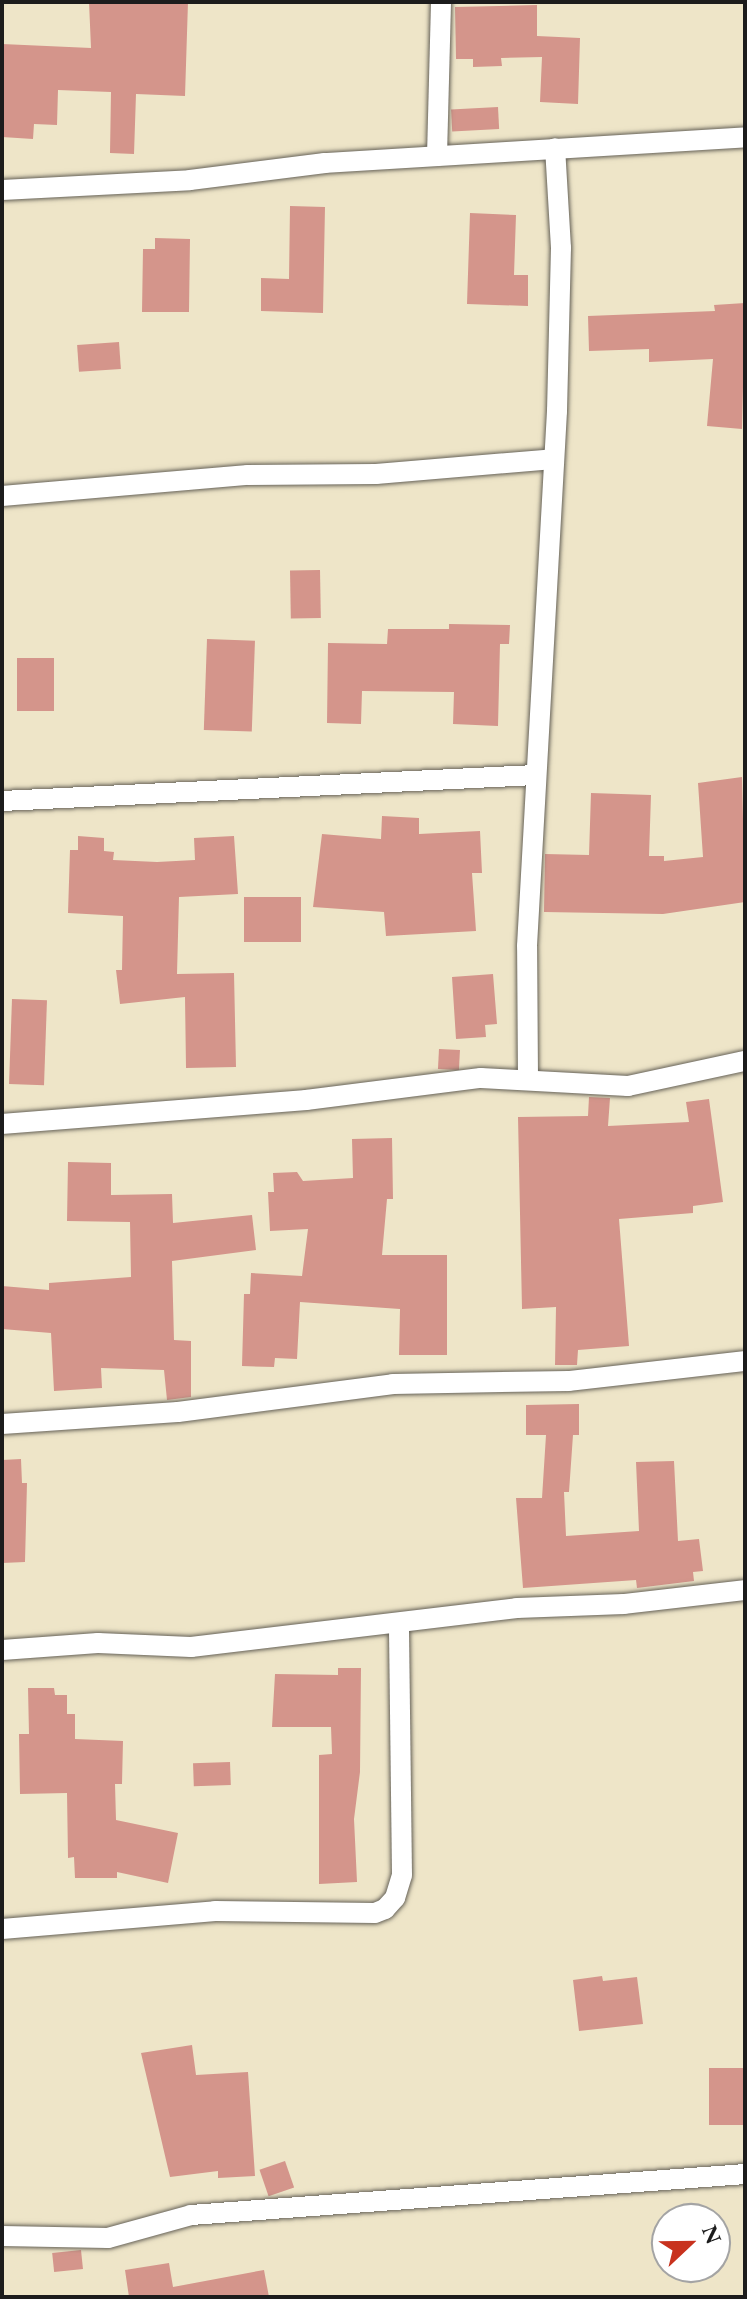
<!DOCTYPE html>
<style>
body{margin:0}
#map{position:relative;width:747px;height:2299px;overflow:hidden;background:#eee5c8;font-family:"EB Garamond",serif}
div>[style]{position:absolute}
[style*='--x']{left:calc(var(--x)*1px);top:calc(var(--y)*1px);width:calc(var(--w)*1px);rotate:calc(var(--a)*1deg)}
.building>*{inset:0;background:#d4958b;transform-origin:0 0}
.roads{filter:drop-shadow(0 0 2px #666258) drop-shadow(0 0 2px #666258)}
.minor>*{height:20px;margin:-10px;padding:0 10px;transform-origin:10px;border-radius:10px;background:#fff}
span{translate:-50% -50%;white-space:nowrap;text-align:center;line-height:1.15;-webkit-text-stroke:6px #fff;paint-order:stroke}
.frame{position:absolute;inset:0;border:4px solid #1c1c1c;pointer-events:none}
.north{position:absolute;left:651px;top:2203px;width:80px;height:80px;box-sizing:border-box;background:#fff;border:2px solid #a4a4a4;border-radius:50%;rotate:68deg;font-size:22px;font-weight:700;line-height:32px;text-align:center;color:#1c1c1c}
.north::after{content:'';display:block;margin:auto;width:28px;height:36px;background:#c8321e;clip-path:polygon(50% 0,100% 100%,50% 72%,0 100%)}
</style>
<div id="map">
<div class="building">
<i style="clip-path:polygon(89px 2px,188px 2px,185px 96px,136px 94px,134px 154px,110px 153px,111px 92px,58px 90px,57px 125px,34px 124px,33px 139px,2px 137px,2px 44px,91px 48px)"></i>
<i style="clip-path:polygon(537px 5px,537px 36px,580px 38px,578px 104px,540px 102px,542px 57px,501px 58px,502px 66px,473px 67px,473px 59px,456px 59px,455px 7px)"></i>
<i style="left:498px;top:107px;width:22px;height:47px;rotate:87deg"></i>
<i style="clip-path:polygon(290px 206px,325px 207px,323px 313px,261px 311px,261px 278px,289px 279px)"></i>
<i style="clip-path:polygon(470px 213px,516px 215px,514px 275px,528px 275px,528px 306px,467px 304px)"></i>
<i style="clip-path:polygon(155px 238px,190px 239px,189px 312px,142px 312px,143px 249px,155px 249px)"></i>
<i style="clip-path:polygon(745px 303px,742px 429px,707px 426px,713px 359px,649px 362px,649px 349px,589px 351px,588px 316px,715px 311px,714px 305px)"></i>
<i style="left:119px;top:342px;width:27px;height:42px;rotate:86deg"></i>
<i style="left:320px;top:570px;width:48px;height:30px;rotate:89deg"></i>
<i style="clip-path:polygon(449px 624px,510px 625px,509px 644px,500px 644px,498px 726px,453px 724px,454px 692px,362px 691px,361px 724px,327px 723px,328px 643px,387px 644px,388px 629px,449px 629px)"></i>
<i style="left:207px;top:639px;width:48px;height:91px;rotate:2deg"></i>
<i style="left:17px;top:658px;width:37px;height:53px"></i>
<i style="clip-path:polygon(742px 777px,745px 902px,663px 914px,544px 912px,545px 854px,589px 855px,591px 793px,651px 795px,649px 856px,664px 856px,664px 861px,703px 857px,698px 783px)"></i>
<i style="clip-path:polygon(382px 816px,419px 818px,419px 834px,480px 831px,482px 873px,472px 873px,476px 931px,386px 936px,384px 912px,313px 907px,322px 834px,381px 839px)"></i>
<i style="clip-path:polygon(78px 836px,104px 838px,104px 851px,114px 852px,113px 860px,157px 862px,195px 860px,194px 838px,234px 836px,238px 894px,179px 897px,177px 974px,234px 973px,236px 1067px,186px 1068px,185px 997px,120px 1004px,116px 970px,122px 970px,123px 916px,68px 913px,70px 850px,78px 850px)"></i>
<i style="left:301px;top:897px;width:45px;height:57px;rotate:90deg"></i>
<i style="clip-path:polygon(493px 974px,497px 1024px,485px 1025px,486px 1037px,456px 1039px,452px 977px)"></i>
<i style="left:12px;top:999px;width:35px;height:85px;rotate:2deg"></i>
<i style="left:439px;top:1049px;width:21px;height:20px;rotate:3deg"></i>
<i style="clip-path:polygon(589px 1097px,610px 1098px,608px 1126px,689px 1122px,686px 1102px,709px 1099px,723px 1202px,693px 1206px,693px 1213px,619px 1219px,629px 1346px,578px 1350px,577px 1365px,555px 1365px,556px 1307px,522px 1309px,518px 1117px,588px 1116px)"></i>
<i style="clip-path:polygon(392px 1138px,393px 1199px,387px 1199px,382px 1255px,447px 1255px,447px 1355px,399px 1355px,400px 1309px,300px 1302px,297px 1359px,275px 1358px,274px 1367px,242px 1366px,244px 1294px,250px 1294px,251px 1273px,302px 1276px,308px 1229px,270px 1231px,268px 1192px,274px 1192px,273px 1173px,297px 1172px,303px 1181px,353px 1178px,352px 1139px)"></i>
<i style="clip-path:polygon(68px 1162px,111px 1163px,111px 1195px,172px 1194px,173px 1223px,252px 1215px,256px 1250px,172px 1261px,174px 1340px,191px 1341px,191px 1397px,167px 1400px,164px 1370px,101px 1368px,102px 1388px,54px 1391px,51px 1333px,2px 1329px,2px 1286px,49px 1290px,49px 1283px,131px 1277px,130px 1222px,67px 1221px)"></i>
<i style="clip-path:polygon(579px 1404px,579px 1435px,573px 1435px,569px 1492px,564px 1492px,566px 1536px,639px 1531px,636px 1462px,674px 1461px,678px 1541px,699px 1539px,703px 1571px,693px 1572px,694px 1581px,637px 1588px,636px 1580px,523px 1588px,516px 1498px,542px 1498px,546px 1435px,526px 1435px,526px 1405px)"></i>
<i style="clip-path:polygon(21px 1459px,22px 1483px,27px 1483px,25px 1562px,2px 1563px,2px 1460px)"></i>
<i style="clip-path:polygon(338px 1668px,361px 1668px,360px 1772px,354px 1819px,357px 1882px,319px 1884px,319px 1755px,332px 1754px,331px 1727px,272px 1727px,275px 1674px,338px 1675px)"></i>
<i style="clip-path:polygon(28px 1688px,54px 1688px,55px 1695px,67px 1695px,67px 1714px,75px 1714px,75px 1739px,123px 1741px,122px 1784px,115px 1784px,116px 1820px,178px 1833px,168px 1883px,117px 1872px,117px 1878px,75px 1878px,74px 1857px,68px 1858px,67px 1793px,20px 1794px,19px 1734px,29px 1734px)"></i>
<i style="left:230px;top:1762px;width:23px;height:37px;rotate:88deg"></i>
<i style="clip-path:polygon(602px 1976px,603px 1981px,637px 1977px,643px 2024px,579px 2031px,573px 1980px)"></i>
<i style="clip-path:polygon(192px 2045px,196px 2075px,248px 2072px,255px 2176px,218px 2178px,218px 2171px,170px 2177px,141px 2053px)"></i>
<i style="left:745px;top:2068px;width:57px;height:36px;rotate:90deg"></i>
<i style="left:285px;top:2161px;width:28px;height:27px;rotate:71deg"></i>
<i style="left:81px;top:2250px;width:19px;height:29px;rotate:84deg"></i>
<i style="clip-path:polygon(169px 2263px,173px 2287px,264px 2270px,269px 2297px,129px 2297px,125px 2270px)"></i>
</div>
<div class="roads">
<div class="minor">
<i style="--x:437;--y:156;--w:154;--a:-88.5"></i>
<i style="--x:2;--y:190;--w:188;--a:-3"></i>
<i style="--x:190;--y:180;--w:136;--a:-7.2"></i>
<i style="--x:325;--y:163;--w:421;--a:-3.5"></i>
<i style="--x:2;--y:496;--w:247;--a:-4.9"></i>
<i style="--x:248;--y:475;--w:128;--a:-0.4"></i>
<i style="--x:376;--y:474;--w:178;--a:-4.8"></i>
<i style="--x:2;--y:801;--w:534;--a:-2.79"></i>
<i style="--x:528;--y:1077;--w:131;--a:-90.4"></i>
<i style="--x:527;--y:946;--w:536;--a:-86.79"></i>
<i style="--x:557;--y:411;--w:163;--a:-88.6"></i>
<i style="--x:561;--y:248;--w:100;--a:-93.4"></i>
<i style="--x:2;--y:1124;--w:305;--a:-4.5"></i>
<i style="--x:306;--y:1100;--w:176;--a:-7.2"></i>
<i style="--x:481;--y:1078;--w:147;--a:3.1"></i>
<i style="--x:628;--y:1086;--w:120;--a:-12.1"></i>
<i style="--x:2;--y:1424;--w:176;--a:-3.9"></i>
<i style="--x:178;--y:1412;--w:217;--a:-7.4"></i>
<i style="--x:393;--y:1384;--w:176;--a:-1"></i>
<i style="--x:569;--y:1381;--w:177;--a:-6.5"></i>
<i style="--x:2;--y:1650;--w:96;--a:-4.2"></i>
<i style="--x:98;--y:1643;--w:93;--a:2.5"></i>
<i style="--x:191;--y:1647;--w:328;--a:-6.8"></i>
<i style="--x:517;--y:1608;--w:107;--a:-2.1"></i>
<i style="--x:624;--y:1604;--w:122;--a:-6.6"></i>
<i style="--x:2;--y:1929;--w:214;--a:-4.8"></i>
<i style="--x:215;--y:1911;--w:160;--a:0.7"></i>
<i style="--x:375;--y:1913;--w:11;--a:-22"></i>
<i style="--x:385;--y:1909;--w:15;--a:-48"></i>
<i style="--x:395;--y:1898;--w:24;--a:-73"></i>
<i style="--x:402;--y:1875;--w:252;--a:-90.7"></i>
<i style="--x:2;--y:2236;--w:106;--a:1.1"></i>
<i style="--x:108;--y:2238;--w:86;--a:-15.5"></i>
<i style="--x:191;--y:2215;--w:556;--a:-4.23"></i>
</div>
</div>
<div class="frame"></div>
<div class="north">N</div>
</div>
